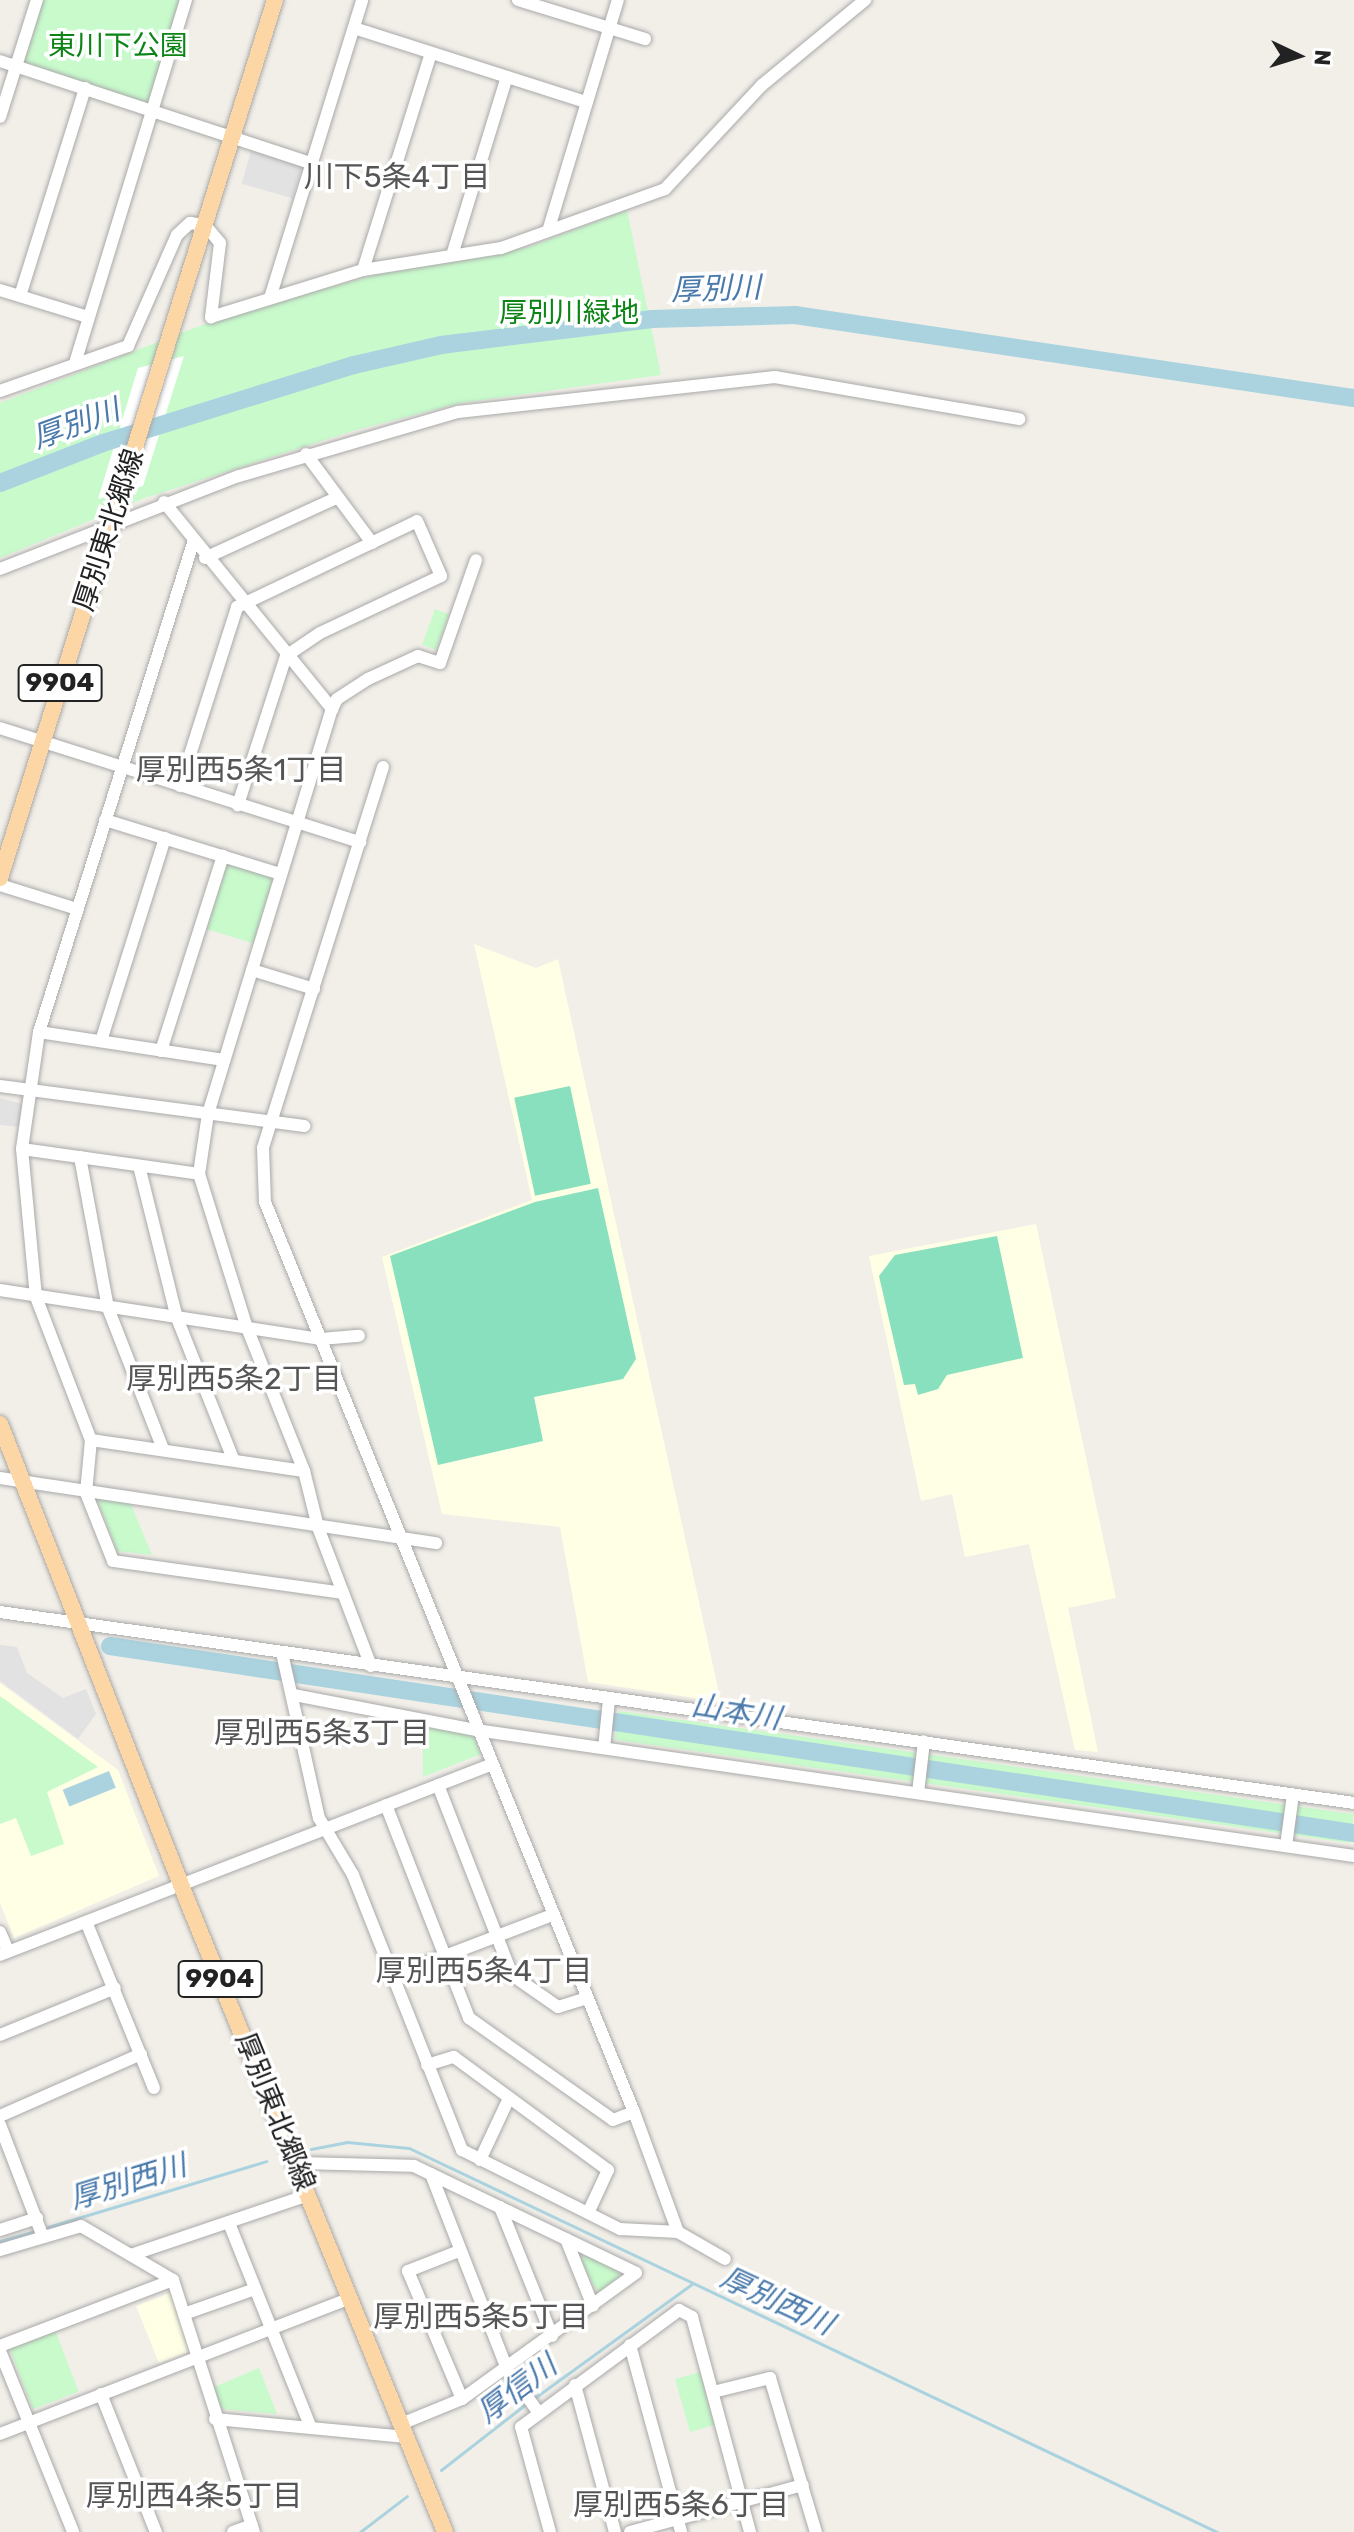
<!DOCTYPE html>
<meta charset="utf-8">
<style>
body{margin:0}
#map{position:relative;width:1354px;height:2532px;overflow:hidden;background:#f2efe9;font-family:Rubik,"Noto Sans JP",sans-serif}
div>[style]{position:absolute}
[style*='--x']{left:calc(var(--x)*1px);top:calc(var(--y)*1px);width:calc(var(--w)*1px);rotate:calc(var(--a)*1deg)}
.education>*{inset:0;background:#ffffe5}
.park>*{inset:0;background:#c8facc;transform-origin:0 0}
.pitch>*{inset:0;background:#88e0be;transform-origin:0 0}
.parking>*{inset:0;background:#e2e2e2;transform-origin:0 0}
.water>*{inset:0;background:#aad3df;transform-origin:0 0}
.pier>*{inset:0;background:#fff}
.stream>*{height:3px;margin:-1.5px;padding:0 1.5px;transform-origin:1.5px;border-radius:1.5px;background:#aad3df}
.river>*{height:18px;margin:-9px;padding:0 9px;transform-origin:9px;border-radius:9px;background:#aad3df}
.roads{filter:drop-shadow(0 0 2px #a9a9a9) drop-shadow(0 0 2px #a9a9a9)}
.minor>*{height:12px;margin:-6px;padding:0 6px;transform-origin:6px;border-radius:6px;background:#fff}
.major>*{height:16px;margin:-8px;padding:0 8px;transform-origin:8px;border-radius:8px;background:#fcd6a4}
span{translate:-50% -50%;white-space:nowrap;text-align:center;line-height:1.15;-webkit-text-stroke:7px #fff;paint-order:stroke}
.shield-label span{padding:2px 6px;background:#fff;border:2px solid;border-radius:6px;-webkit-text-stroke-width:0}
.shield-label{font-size:26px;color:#222;font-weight:700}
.park-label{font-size:28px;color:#0c8416}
.street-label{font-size:28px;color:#222}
.neighbourhood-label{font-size:30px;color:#555}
.water-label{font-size:30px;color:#4a7aab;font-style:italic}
.north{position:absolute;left:1258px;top:16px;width:80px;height:80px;-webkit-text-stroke:6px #fff;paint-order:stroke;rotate:94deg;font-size:22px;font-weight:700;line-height:32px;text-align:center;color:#222}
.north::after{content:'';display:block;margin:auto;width:28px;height:36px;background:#222;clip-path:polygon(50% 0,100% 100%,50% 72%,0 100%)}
</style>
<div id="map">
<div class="education">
<i style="clip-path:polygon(474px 944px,536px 968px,558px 959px,721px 1702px,588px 1682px,560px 1527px,442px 1514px,382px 1257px,532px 1200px)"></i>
<i style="clip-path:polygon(1036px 1224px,1116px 1598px,1068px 1608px,1098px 1752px,1075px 1750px,1029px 1544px,965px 1557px,952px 1494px,921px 1501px,869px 1256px)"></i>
<i style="clip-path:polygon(0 1683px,118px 1770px,159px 1876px,14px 1938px,0 1903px)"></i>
<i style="clip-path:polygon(173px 2292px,190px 2351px,159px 2363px,136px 2306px)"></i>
</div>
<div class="park">
<i style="clip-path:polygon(39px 0,184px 0,150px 104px,19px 64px)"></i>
<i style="clip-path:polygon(627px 210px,661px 375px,461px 403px,356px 430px,145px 498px,0 558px,0 403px,228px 315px,441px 257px,529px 247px)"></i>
<i style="left:435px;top:609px;width:15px;height:38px;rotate:20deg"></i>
<i style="left:227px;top:861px;width:51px;height:71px;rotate:17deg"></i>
<i style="clip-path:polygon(97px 1498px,130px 1502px,152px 1555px,117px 1551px)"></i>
<i style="clip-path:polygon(0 1696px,98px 1767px,47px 1792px,64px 1844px,31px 1856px,16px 1818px,0 1824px)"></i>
<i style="left:619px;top:1711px;width:742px;height:29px;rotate:8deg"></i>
<i style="clip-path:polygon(422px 1724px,471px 1731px,481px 1754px,423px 1777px)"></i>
<i style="clip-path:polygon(586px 2255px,619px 2271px,619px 2277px,598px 2293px,580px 2260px)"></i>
<i style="left:55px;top:2330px;width:66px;height:49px;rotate:69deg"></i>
<i style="clip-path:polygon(259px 2368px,277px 2414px,221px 2409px,214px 2387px)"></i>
<i style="left:700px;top:2372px;width:55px;height:26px;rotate:74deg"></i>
</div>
<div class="pitch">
<i style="left:570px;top:1086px;width:100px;height:57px;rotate:78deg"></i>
<i style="clip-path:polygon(598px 1188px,636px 1359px,623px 1379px,534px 1397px,543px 1441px,438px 1465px,390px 1256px,535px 1202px)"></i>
<i style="clip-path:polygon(997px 1236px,1023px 1358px,947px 1375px,938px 1389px,918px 1395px,915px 1384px,904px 1385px,879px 1276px,895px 1255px)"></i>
</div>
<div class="parking">
<i style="left:251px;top:151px;width:53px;height:34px;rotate:16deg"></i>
<i style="clip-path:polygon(0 1098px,22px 1104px,19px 1127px,0 1125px)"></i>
<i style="clip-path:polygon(0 1645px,17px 1647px,27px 1673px,63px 1698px,86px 1689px,96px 1714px,78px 1739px,0 1681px)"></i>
</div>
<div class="water">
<i style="left:109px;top:1771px;width:18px;height:50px;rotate:68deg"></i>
</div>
<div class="pier">
<i style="clip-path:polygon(184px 356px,143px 486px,98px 499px,138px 368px)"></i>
</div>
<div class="stream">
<i style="--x:311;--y:2149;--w:37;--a:-11"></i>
<i style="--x:347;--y:2142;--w:62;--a:5.5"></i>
<i style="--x:409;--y:2148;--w:895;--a:25.42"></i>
<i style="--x:48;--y:2227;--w:228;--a:-16.8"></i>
<i style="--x:0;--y:2241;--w:36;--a:-16"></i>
<i style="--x:533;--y:2399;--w:196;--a:-35.9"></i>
<i style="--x:441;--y:2470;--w:109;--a:-37.9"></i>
<i style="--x:360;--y:2532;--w:59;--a:-37.5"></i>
</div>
<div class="river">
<i style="--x:0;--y:483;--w:110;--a:-21.2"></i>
<i style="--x:103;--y:443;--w:263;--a:-17.3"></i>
<i style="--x:354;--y:365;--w:89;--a:-12.9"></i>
<i style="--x:441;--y:345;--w:213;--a:-7"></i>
<i style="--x:652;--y:319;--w:143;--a:-1.6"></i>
<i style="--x:795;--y:315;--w:565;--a:8.45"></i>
<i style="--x:110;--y:1646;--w:1258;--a:8.55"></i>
</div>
<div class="roads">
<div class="minor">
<i style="--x:518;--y:0;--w:133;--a:17.1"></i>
<i style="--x:354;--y:28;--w:244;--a:17.7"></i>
<i style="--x:0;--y:61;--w:327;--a:18.2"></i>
<i style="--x:0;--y:117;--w:123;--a:-72.5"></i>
<i style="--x:549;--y:228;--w:238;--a:-73.2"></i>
<i style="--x:453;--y:252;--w:183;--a:-72.9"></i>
<i style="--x:363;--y:270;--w:227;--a:-72.6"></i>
<i style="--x:0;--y:290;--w:92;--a:17.1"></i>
<i style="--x:20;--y:296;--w:218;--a:-72.6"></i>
<i style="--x:270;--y:298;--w:312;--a:-72.8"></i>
<i style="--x:75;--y:363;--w:380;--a:-73"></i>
<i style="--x:0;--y:391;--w:136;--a:-19.4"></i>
<i style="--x:128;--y:346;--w:121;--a:-66.2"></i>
<i style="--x:177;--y:235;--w:18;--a:-43"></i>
<i style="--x:190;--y:223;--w:15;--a:8"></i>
<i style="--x:205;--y:225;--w:23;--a:50"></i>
<i style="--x:220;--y:243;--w:75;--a:96.9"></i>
<i style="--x:211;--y:317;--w:159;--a:-17.2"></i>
<i style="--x:363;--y:270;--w:140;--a:-9.1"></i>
<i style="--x:501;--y:248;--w:174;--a:-19.8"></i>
<i style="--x:665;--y:189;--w:142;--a:-47"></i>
<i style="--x:762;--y:85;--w:134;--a:-39.5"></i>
<i style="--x:306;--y:454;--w:111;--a:53.4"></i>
<i style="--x:164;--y:502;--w:267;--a:50.9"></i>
<i style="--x:193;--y:543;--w:513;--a:107.48"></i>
<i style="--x:39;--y:1032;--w:118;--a:98.3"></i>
<i style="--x:22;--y:1149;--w:149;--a:84.6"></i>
<i style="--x:36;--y:1297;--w:153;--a:69"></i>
<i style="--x:91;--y:1440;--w:53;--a:95.4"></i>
<i style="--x:86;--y:1493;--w:73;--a:68.3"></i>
<i style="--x:113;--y:1561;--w:232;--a:7.9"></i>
<i style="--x:205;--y:558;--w:146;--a:-24.6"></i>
<i style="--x:0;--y:569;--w:256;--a:-21.3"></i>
<i style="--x:239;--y:476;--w:228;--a:-16.3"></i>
<i style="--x:458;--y:412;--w:319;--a:-6.3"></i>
<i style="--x:775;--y:377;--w:248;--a:9.8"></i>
<i style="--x:0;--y:728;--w:378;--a:17.6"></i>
<i style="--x:383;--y:767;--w:399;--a:107.5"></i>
<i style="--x:263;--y:1148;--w:54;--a:87.9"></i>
<i style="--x:265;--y:1202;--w:982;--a:67.93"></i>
<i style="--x:634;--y:2112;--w:128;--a:69.9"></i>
<i style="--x:180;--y:786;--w:188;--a:-72.3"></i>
<i style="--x:237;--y:607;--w:199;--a:-25.5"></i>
<i style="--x:417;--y:521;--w:60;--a:66.4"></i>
<i style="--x:441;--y:576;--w:134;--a:154.8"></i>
<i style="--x:320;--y:633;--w:41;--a:145.9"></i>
<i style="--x:286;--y:656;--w:157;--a:107.9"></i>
<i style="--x:105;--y:820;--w:184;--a:17.1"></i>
<i style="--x:0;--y:885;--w:81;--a:17.3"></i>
<i style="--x:252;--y:970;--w:65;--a:17"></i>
<i style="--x:39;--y:1032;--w:187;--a:8.6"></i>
<i style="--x:101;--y:1041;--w:213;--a:-72.5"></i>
<i style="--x:161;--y:1051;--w:205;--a:-72.4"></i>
<i style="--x:0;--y:1086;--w:307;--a:7.5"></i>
<i style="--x:22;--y:1149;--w:179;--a:8"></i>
<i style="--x:80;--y:1157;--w:154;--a:79.5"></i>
<i style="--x:108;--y:1308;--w:151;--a:68.7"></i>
<i style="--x:139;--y:1166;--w:157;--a:76"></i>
<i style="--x:177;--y:1318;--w:152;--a:68.3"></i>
<i style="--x:0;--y:1290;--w:325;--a:8.7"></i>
<i style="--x:321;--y:1339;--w:38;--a:-5"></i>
<i style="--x:91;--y:1440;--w:215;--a:8.3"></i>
<i style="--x:0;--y:1478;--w:441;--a:8.5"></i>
<i style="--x:0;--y:1612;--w:1367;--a:8.03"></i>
<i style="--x:282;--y:1653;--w:169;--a:77.4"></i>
<i style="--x:319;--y:1818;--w:66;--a:59.2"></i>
<i style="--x:353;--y:1875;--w:296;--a:68.4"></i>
<i style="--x:462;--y:2150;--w:177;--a:26.6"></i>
<i style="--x:620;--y:2229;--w:58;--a:3"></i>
<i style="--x:678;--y:2232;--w:54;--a:29.9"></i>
<i style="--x:371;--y:1666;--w:149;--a:-110.9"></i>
<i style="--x:318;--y:1527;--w:58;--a:-104"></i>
<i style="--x:304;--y:1471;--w:154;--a:-111.7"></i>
<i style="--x:247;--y:1328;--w:161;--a:-107.3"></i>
<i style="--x:199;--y:1174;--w:61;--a:-81.5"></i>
<i style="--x:208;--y:1114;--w:424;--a:-73"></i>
<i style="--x:332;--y:709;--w:11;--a:-63"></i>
<i style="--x:337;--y:699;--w:37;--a:-33"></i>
<i style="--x:368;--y:679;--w:55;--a:-24.7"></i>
<i style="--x:418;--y:656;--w:23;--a:18"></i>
<i style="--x:440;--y:663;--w:109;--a:-70.7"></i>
<i style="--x:294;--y:1695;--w:185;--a:10.9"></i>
<i style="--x:476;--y:1730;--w:887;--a:8.17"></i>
<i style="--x:604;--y:1748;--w:48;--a:-84.1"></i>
<i style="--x:438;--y:1785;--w:204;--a:68.7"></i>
<i style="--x:512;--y:1975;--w:56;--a:34.8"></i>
<i style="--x:558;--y:2007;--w:28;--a:-17"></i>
<i style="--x:918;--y:1793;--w:52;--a:-83.4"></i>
<i style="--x:386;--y:1805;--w:229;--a:68.7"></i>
<i style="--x:469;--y:2018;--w:176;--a:35.3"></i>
<i style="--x:613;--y:2120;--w:22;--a:-21"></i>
<i style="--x:1286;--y:1846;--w:52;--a:-82.3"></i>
<i style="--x:87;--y:1924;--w:177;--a:67.8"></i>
<i style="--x:0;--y:1932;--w:21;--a:67"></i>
<i style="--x:0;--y:1955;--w:526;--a:-21.19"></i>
<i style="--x:390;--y:1977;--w:173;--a:-20.9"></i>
<i style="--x:0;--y:2035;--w:124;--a:-22.2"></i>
<i style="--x:427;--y:2065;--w:28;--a:-17"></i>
<i style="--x:454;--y:2057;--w:191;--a:36.3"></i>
<i style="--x:608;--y:2170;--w:47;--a:114.9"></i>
<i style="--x:0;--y:2116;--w:154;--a:-23.7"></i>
<i style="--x:0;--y:2125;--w:120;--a:69"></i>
<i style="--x:480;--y:2160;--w:68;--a:-64.9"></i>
<i style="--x:295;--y:2163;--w:119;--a:1.4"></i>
<i style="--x:414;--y:2166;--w:246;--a:25.7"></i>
<i style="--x:636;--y:2273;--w:215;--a:144.1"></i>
<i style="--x:462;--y:2399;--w:66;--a:157.7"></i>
<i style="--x:431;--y:2174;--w:209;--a:68.7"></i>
<i style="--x:507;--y:2369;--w:54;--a:54"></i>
<i style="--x:500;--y:2207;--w:139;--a:68"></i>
<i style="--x:229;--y:2223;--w:219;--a:68.2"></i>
<i style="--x:0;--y:2230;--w:39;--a:-18"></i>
<i style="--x:566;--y:2239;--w:72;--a:68.1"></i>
<i style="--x:0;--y:2250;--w:84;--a:-16.5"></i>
<i style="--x:81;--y:2226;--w:107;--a:30.4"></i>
<i style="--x:173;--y:2280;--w:265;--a:72.2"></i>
<i style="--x:459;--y:2251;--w:55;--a:158.6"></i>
<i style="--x:408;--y:2271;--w:139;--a:67.1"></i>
<i style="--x:131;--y:2255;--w:187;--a:-18.7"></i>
<i style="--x:184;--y:2314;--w:75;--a:-19.4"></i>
<i style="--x:630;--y:2345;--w:194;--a:74.7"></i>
<i style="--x:0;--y:2346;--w:185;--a:-20.9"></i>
<i style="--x:0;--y:2351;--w:195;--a:68"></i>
<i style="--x:575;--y:2385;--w:152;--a:74.8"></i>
<i style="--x:713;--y:2392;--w:59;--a:-13.8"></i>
<i style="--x:770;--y:2378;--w:161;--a:73.4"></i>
<i style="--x:101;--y:2394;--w:149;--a:68.3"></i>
<i style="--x:215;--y:2419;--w:192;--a:5.4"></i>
<i style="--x:0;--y:2434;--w:376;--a:-21.2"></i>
<i style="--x:233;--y:2532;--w:20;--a:-20"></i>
<i style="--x:550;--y:2532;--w:109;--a:-105.4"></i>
<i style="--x:521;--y:2427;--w:197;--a:-36.5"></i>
<i style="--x:679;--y:2310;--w:15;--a:28"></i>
<i style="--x:692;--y:2317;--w:223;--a:74.9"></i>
<i style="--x:630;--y:2532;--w:179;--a:-15.2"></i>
</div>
<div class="major">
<i style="--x:0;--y:878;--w:920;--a:-72.61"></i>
<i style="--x:0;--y:1424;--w:511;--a:68.55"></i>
<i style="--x:187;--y:1900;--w:683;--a:67.79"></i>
</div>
</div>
<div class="shield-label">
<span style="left:60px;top:683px">9904</span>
<span style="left:220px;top:1979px">9904</span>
</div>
<div class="park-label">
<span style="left:118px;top:46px">東川下公園</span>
<span style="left:569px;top:313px">厚別川緑地</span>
</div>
<div class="street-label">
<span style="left:109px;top:530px;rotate:-72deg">厚別東北郷線</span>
<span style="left:275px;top:2112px;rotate:68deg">厚別東北郷線</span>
</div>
<div class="neighbourhood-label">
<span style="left:397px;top:177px">川下5条4丁目</span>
<span style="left:241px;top:770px">厚別西5条1丁目</span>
<span style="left:234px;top:1379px">厚別西5条2丁目</span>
<span style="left:322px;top:1733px">厚別西5条3丁目</span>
<span style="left:484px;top:1971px">厚別西5条4丁目</span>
<span style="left:481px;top:2317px">厚別西5条5丁目</span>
<span style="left:194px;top:2496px">厚別西4条5丁目</span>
<span style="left:681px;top:2505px">厚別西5条6丁目</span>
</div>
<div class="water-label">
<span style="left:716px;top:289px;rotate:-2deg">厚別川</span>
<span style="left:76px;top:424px;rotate:-20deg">厚別川</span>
<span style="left:736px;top:1712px;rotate:9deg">山本川</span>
<span style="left:128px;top:2182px;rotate:-17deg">厚別西川</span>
<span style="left:777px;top:2301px;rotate:25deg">厚別西川</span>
<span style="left:517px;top:2389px;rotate:-37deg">厚信川</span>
</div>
<div class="north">N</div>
</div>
